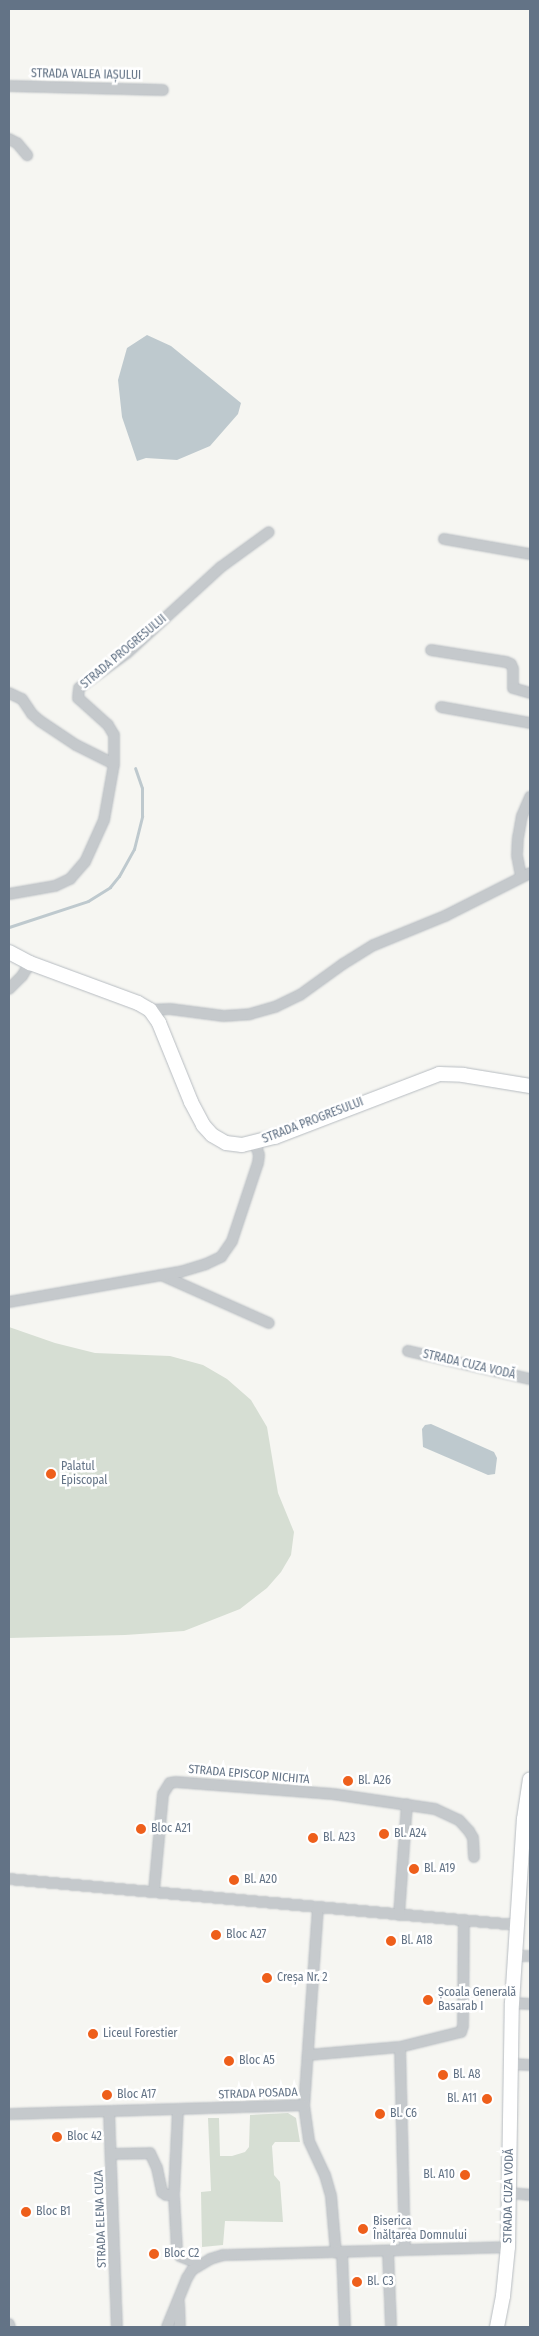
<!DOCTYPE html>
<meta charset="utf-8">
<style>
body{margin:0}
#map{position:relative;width:539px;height:2336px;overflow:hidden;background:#f6f6f2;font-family:"Fira Sans Condensed",sans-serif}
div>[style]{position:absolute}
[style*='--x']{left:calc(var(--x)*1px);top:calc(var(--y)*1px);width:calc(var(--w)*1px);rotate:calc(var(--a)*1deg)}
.green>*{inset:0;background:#d6ded3}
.water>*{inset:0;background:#bec9ce}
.stream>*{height:3px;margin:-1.5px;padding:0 1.5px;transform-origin:1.5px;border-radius:1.5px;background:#bec9ce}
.roads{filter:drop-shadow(0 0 1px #b7bcc1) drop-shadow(0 0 1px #b7bcc1)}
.street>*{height:10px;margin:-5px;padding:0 5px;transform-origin:5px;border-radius:5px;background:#c5c9cc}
.secondary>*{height:14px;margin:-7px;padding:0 7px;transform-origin:7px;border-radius:7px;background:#fff}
.dots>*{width:14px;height:14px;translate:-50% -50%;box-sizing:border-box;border:2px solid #fff;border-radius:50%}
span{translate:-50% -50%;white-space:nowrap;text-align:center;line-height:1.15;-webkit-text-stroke:5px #fff;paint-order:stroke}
.street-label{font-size:12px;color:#637386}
.poi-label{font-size:12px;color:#637386}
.left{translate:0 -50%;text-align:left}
.right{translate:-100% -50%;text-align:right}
.frame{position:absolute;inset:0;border:10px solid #637386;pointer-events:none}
</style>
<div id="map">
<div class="green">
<i style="clip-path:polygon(9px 1327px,55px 1343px,95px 1353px,170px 1356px,203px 1365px,227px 1379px,251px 1400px,267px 1427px,278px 1493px,294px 1532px,291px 1555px,281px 1572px,267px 1588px,240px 1609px,184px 1631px,125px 1635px,9px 1638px)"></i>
<i style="clip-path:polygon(288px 2113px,296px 2118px,300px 2142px,275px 2142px,272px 2146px,274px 2175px,280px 2182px,283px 2222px,225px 2221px,223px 2245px,202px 2247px,201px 2192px,211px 2191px,208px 2118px,219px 2118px,220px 2156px,232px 2156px,245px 2152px,249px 2147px,250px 2115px)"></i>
</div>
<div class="water">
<i style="clip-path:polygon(147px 335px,171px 346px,241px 403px,238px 414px,210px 446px,177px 460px,146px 458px,137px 461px,122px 417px,118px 380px,127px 348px)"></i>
<i style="clip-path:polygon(431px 1424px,494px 1452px,497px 1458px,495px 1474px,488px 1475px,423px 1447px,422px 1429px,425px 1425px)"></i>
</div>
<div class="stream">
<i style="--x:9;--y:927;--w:83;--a:-18.2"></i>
<i style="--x:88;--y:901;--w:26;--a:-32"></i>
<i style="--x:110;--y:887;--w:14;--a:-51"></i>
<i style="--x:119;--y:876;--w:31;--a:-61"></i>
<i style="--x:134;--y:849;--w:34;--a:-76"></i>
<i style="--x:142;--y:816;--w:28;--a:-90"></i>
<i style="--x:142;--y:788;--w:21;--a:-109"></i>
</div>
<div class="roads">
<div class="street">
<i style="--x:9;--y:86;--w:154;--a:1.5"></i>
<i style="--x:9;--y:139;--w:9;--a:27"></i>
<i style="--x:17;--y:143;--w:16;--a:50"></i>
<i style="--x:444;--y:539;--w:87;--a:9.9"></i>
<i style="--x:431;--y:650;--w:76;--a:9.1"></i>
<i style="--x:506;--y:662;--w:5;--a:22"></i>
<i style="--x:511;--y:664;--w:5;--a:68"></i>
<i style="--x:513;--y:669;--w:19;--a:90"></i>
<i style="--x:513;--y:688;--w:18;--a:16"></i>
<i style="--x:9;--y:693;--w:14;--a:25"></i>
<i style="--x:22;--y:699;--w:18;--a:56"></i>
<i style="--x:32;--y:714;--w:11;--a:41"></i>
<i style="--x:40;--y:721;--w:43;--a:33.7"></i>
<i style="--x:76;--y:745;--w:42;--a:26.6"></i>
<i style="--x:441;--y:707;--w:90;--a:10.2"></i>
<i style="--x:521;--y:876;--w:21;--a:-101"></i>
<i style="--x:517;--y:855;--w:17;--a:-87"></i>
<i style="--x:518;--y:838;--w:22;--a:-80"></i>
<i style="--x:522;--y:816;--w:21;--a:-67"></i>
<i style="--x:9;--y:894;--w:47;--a:-9.9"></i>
<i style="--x:55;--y:886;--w:17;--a:-25"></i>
<i style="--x:70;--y:879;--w:23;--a:-49"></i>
<i style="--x:85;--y:862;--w:46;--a:-65.7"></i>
<i style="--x:104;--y:820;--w:57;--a:-79.9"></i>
<i style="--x:114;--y:764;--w:29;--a:-90"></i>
<i style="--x:114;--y:735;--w:12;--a:-121"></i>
<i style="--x:108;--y:725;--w:40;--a:-138"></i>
<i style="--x:78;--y:698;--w:10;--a:-84"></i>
<i style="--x:79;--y:688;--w:59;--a:-36.1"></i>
<i style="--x:127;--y:653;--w:127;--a:-42.5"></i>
<i style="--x:221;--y:567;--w:59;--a:-36.1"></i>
<i style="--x:9;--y:989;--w:18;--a:-45"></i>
<i style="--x:22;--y:976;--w:15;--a:-58"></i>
<i style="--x:150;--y:1010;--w:20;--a:-3"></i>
<i style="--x:170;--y:1009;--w:54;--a:7.4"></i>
<i style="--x:224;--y:1016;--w:26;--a:-4"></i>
<i style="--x:250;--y:1014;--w:26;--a:-16"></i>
<i style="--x:275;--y:1007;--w:28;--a:-26"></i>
<i style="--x:300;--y:995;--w:53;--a:-35.8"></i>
<i style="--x:343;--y:964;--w:36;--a:-32"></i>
<i style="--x:374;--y:945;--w:77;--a:-22.2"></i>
<i style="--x:445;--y:916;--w:95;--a:-26.8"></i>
<i style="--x:161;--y:1275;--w:118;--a:24"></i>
<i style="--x:9;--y:1302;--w:174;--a:-10"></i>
<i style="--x:180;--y:1272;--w:27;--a:-17"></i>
<i style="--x:206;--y:1264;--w:17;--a:-25"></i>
<i style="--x:221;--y:1257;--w:19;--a:-55"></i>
<i style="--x:232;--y:1241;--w:82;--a:-71.6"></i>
<i style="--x:258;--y:1163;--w:8;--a:-83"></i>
<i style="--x:259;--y:1155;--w:13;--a:-108"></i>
<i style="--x:408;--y:1351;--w:125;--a:12.9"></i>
<i style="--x:9;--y:1879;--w:509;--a:5.18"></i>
<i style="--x:154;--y:1891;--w:97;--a:-84.7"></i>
<i style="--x:163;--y:1794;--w:13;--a:-58"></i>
<i style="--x:170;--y:1783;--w:6;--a:-9"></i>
<i style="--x:176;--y:1782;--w:157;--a:4.4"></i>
<i style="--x:333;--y:1794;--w:103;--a:8.4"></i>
<i style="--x:435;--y:1809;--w:26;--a:25"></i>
<i style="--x:459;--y:1820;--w:15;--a:48"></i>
<i style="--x:469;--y:1831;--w:8;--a:60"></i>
<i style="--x:473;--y:1838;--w:19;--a:87"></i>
<i style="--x:318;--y:1907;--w:198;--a:94"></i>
<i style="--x:304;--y:2105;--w:36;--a:82"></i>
<i style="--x:309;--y:2141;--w:38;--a:65"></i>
<i style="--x:325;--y:2175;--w:22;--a:74"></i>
<i style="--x:331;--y:2196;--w:57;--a:85"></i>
<i style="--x:399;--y:1915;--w:111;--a:-85.9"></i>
<i style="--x:514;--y:1956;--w:16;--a:0"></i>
<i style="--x:512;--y:2003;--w:18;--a:3"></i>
<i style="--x:400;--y:2047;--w:203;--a:88.6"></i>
<i style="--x:308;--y:2055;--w:92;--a:-5"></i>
<i style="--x:400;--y:2047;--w:63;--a:-13.8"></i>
<i style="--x:461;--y:2032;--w:6;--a:-72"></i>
<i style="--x:463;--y:2026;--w:105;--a:-89.5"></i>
<i style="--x:511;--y:2064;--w:19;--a:3"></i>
<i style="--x:178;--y:2109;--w:86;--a:92.7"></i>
<i style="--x:174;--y:2195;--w:56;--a:86.9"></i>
<i style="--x:177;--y:2251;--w:6;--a:59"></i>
<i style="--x:180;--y:2256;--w:22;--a:22"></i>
<i style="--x:109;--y:2111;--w:216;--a:87.9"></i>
<i style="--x:9;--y:2114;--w:295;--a:-1.7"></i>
<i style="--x:111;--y:2154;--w:39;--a:-1"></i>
<i style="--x:150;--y:2153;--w:17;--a:65"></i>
<i style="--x:157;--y:2168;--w:25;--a:78"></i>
<i style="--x:162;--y:2192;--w:5;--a:37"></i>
<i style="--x:166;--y:2195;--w:8;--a:0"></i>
<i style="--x:509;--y:2193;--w:21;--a:5"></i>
<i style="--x:388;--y:2251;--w:76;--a:87.7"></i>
<i style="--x:342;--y:2253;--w:74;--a:87.7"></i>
<i style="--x:179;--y:2303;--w:24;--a:88"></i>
<i style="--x:9;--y:2324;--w:3;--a:72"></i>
<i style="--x:167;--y:2327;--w:53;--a:-67.8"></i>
<i style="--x:187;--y:2278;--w:9;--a:-58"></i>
<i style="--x:192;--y:2270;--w:21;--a:-31"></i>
<i style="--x:210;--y:2259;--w:14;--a:-17"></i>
<i style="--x:223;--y:2255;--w:285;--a:-1.6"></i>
</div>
<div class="secondary">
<i style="--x:9;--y:952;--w:24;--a:28"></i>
<i style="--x:30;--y:963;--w:115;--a:20.3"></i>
<i style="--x:138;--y:1003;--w:14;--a:30"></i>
<i style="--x:150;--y:1010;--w:16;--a:55"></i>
<i style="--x:159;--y:1023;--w:85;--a:67.9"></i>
<i style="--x:191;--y:1102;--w:26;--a:62"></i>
<i style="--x:203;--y:1125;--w:13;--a:48"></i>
<i style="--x:212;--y:1135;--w:16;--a:30"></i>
<i style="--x:226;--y:1143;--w:16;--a:7"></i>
<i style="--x:242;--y:1145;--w:34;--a:-14"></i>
<i style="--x:275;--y:1137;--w:176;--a:-21"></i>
<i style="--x:439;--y:1074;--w:24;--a:2"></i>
<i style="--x:463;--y:1075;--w:68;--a:9.3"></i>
<i style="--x:497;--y:2327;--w:32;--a:-79"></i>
<i style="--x:503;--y:2296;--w:49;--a:-84.2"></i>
<i style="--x:508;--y:2247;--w:244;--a:-89.1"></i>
<i style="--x:512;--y:2003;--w:184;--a:-86.3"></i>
<i style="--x:524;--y:1819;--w:40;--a:-81.5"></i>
</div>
</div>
<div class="dots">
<i style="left:51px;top:1474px;background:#ee5f1b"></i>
<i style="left:348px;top:1781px;background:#ee5f1b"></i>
<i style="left:141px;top:1829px;background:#ee5f1b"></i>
<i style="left:384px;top:1834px;background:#ee5f1b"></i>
<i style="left:313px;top:1838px;background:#ee5f1b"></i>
<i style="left:414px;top:1869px;background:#ee5f1b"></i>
<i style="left:234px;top:1880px;background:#ee5f1b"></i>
<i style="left:216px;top:1935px;background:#ee5f1b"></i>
<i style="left:391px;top:1941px;background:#ee5f1b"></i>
<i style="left:267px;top:1978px;background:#ee5f1b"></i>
<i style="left:428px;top:2000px;background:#ee5f1b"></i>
<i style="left:93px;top:2034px;background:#ee5f1b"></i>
<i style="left:229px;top:2061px;background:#ee5f1b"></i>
<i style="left:443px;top:2075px;background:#ee5f1b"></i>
<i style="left:107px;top:2095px;background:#ee5f1b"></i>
<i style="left:487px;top:2099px;background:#ee5f1b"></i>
<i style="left:380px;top:2114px;background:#ee5f1b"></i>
<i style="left:57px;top:2137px;background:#ee5f1b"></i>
<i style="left:465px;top:2175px;background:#ee5f1b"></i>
<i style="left:26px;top:2212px;background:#ee5f1b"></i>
<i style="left:363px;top:2229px;background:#ee5f1b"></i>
<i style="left:154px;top:2254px;background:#ee5f1b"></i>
<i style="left:357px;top:2282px;background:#ee5f1b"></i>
</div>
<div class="street-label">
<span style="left:86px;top:75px;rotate:1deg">STRADA VALEA IAȘULUI</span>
<span style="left:124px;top:652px;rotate:-40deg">STRADA PROGRESULUI</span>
<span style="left:313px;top:1121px;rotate:-21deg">STRADA PROGRESULUI</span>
<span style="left:469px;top:1365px;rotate:13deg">STRADA CUZA VODĂ</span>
<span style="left:249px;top:1775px;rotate:5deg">STRADA EPISCOP NICHITA</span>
<span style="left:258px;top:2094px;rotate:-2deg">STRADA POSADA</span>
<span style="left:509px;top:2196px;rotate:-89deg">STRADA CUZA VODĂ</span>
<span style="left:101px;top:2219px;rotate:-92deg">STRADA ELENA CUZA</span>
</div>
<div class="poi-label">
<span class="left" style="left:61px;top:1474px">Palatul<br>Episcopal</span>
<span class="left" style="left:358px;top:1781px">Bl. A26</span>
<span class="left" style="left:151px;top:1829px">Bloc A21</span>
<span class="left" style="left:394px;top:1834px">Bl. A24</span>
<span class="left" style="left:323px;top:1838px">Bl. A23</span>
<span class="left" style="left:424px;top:1869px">Bl. A19</span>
<span class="left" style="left:244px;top:1880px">Bl. A20</span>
<span class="left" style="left:226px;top:1935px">Bloc A27</span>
<span class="left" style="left:401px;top:1941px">Bl. A18</span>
<span class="left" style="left:277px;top:1978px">Creșa Nr. 2</span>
<span class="left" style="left:438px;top:2000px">Școala Generală<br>Basarab I</span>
<span class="left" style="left:103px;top:2034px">Liceul Forestier</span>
<span class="left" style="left:239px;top:2061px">Bloc A5</span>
<span class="left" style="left:453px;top:2075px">Bl. A8</span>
<span class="left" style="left:117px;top:2095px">Bloc A17</span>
<span class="right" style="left:477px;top:2099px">Bl. A11</span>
<span class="left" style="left:390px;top:2114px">Bl. C6</span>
<span class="left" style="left:67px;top:2137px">Bloc 42</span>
<span class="right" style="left:455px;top:2175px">Bl. A10</span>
<span class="left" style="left:36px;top:2212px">Bloc B1</span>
<span class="left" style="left:373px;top:2229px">Biserica<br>Înălțarea Domnului</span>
<span class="left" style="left:164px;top:2254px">Bloc C2</span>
<span class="left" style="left:367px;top:2282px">Bl. C3</span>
</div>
<div class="frame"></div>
</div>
